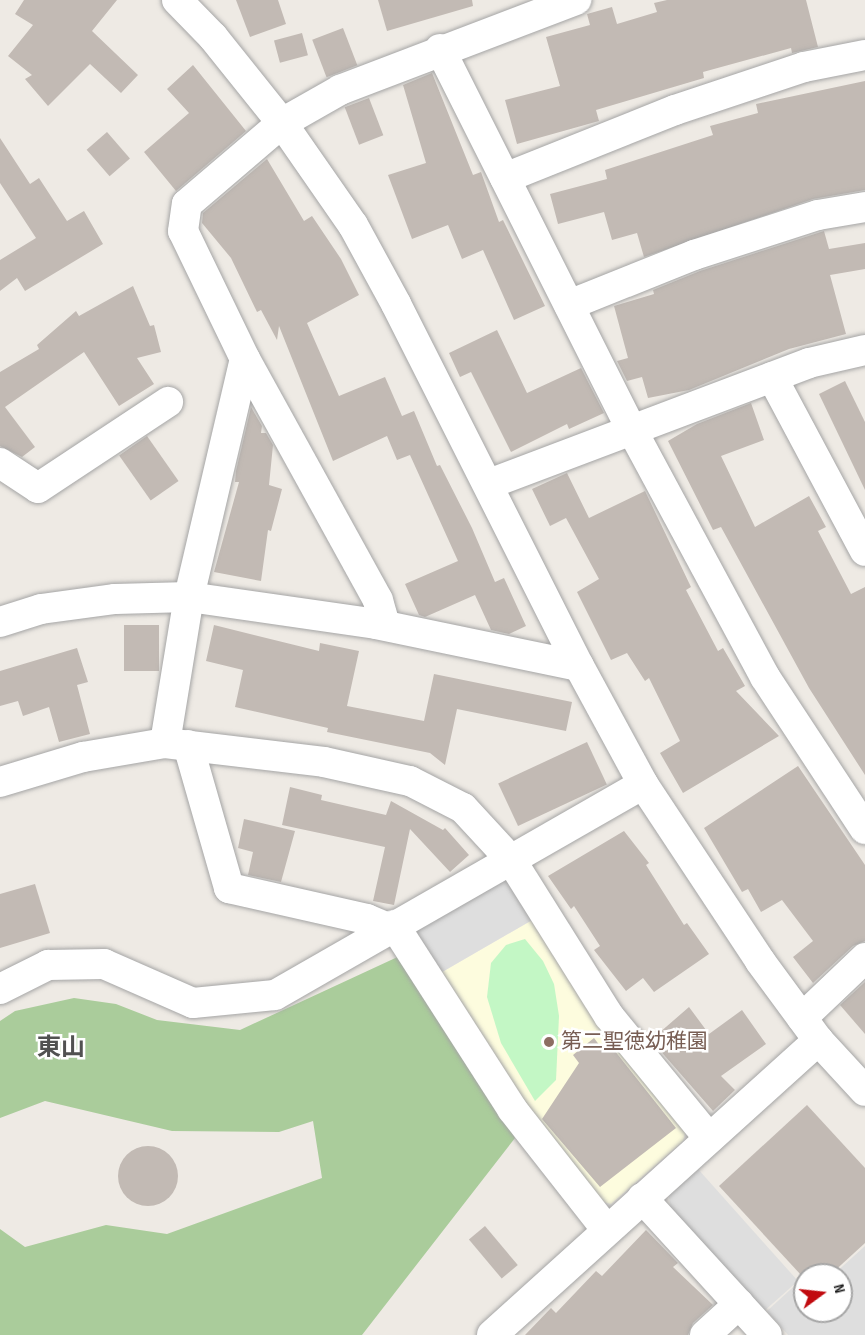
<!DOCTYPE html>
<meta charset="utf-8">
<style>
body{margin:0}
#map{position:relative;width:865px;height:1335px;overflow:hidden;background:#eeeae4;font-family:"Sofia Sans Condensed","Noto Sans JP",sans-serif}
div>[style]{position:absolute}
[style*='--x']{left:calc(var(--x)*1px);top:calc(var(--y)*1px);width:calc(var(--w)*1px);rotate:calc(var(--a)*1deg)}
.education>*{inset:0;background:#fdfcde}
.forest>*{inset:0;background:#aacc9b}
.park>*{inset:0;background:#c3f7c5}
.parking>*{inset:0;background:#dedede}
.building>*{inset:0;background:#c2bab4;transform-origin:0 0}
.round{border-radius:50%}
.roads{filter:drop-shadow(0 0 2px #a5a5a5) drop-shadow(0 0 2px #a5a5a5)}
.minor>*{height:30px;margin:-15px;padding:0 15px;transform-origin:15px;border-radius:15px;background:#fff}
.dots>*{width:16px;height:16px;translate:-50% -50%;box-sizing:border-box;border:3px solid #fff;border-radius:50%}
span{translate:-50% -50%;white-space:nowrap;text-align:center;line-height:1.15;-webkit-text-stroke:5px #fff;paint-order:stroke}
.education-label{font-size:21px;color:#785e54}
.left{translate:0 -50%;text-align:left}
.quarter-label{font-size:24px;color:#515151;font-weight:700}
.north{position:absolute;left:793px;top:1263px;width:60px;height:60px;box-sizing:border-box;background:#fff;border:2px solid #a5a5a5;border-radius:50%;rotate:75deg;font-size:16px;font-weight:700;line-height:24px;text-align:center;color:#1e1e1e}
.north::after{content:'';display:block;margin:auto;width:21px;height:27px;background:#c10a0f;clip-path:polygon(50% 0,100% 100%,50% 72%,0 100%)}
</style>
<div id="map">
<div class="education">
<i style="clip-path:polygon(534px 919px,687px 1125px,683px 1141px,611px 1204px,596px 1200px,545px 1137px,437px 975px)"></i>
</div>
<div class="forest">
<i style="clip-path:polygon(404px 954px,515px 1138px,362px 1335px,0 1335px,0 1229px,25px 1247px,106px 1225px,167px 1234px,322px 1178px,313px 1121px,279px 1132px,172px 1131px,45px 1101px,0 1118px,0 1021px,15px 1011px,74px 998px,116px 1004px,157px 1020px,240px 1030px)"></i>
</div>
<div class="park">
<i style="clip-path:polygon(525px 939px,543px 961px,554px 984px,559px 1016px,556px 1080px,535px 1101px,501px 1043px,487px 997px,491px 963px,506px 945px)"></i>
</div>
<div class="parking">
<i style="clip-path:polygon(498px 877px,513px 881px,534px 919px,437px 975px,412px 937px,417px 924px)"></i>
<i style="clip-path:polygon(698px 1169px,798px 1281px,763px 1312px,670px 1208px,669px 1195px)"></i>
<i style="clip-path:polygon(865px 1246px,865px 1335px,788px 1335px,767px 1311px,802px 1279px,805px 1311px,841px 1311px,841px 1275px,833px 1275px)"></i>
</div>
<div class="building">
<i style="clip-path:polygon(24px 0,117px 0,92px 31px,138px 75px,121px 93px,90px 64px,48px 106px,25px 79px,32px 75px,8px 56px,33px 25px,15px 14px)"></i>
<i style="clip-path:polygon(236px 0,278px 0,286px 24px,250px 37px)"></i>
<i style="clip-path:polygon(378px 0,472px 0,473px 6px,387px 31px)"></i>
<i style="clip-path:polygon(667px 0,806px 0,818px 47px,792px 53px,791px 48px,703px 72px,704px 78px,596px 110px,599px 121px,517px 144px,505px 100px,560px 86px,546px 37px,590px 25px,587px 14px,612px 7px,617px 24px,657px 12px,654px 3px)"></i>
<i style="left:343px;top:28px;width:40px;height:33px;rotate:69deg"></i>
<i style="left:302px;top:33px;width:23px;height:29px;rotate:75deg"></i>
<i style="clip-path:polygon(193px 65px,246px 131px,176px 191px,144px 152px,189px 113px,167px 89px)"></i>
<i style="clip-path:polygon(432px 73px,473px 175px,481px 172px,499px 222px,503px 220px,545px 306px,514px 320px,483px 250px,462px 259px,448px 225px,412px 239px,388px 175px,426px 163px,403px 85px)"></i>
<i style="clip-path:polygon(865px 81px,865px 190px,813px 199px,644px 257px,637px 233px,612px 240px,604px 212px,558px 224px,550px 194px,607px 179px,605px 170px,713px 135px,710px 126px,758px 113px,756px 104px)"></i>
<i style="left:369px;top:98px;width:40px;height:26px;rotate:69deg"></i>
<i style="left:107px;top:132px;width:35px;height:27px;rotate:49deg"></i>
<i style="clip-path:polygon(0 138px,30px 184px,39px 178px,67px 221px,84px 211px,103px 244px,25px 291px,17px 278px,0 291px,0 260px,36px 238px,0 183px)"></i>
<i style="clip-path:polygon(267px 159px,304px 221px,312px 216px,341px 259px,359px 295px,307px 323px,339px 396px,385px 377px,402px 416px,414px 411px,437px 466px,440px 465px,472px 528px,495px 582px,504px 578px,526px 626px,509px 634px,491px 630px,475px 595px,425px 617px,419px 615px,405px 584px,458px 561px,410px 455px,397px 460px,387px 436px,333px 461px,279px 326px,277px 340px,261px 310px,257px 312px,231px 258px,202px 223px,203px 213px)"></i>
<i style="clip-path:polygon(824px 231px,829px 249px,865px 243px,865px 269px,830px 275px,846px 334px,789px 349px,689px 390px,648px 398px,642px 377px,627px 381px,617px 361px,628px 358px,614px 306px,654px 294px,653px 290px,700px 271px)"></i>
<i style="clip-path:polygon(133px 286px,150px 326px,154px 325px,161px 352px,137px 358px,154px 384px,119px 406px,84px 352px,5px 407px,35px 447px,22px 457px,0 446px,0 372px,39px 349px,37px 345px,76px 311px,79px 316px)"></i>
<i style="clip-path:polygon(497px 330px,527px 393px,581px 368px,604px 413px,569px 429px,567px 424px,511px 452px,471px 372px,460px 377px,449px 353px)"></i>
<i style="clip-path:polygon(845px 381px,865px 422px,865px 490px,819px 394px)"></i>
<i style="clip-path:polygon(751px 403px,764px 440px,721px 456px,755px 527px,809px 496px,826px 527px,818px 531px,851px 594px,865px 587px,865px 775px,809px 688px,721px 527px,713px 530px,668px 441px,697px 424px)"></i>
<i style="clip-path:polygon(251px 407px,262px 426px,261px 433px,266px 433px,273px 445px,269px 485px,282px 489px,271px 531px,268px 530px,261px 581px,214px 572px,239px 482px,235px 482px,236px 471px)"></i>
<i style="left:147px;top:436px;width:55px;height:34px;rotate:55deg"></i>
<i style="clip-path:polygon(567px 473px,589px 518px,645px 491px,691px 587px,686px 590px,718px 651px,723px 648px,745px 686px,736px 691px,779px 736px,683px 793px,660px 753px,680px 741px,649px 678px,645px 681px,627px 653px,611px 660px,577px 592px,599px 579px,566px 518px,550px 526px,532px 489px)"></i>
<i style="left:159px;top:625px;width:46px;height:35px;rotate:90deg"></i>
<i style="clip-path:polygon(214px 625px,319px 651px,320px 643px,359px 651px,347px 706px,424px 721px,434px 674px,572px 702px,566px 731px,457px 709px,445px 765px,430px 753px,327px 732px,328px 728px,235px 707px,243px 670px,206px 661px)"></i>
<i style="clip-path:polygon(77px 648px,88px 682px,77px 685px,90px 734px,59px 742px,49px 707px,23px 716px,18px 701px,0 706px,0 671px)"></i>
<i style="left:587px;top:742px;width:47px;height:98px;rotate:65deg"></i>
<i style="clip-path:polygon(798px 766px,865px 865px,865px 941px,853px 946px,813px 983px,793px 957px,813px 941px,782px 900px,761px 912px,748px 889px,742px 892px,704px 828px)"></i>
<i style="clip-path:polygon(290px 787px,322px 795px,321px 800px,386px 815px,391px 801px,443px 830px,445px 828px,469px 855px,450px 872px,410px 829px,394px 905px,373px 901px,385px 847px,282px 825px)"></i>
<i style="clip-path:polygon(244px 819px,295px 831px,281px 882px,248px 875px,253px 852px,238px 848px)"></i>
<i style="clip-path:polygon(624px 831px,649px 863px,646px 865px,684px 925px,687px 923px,709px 954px,654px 992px,643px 978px,626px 991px,594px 950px,600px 946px,574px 906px,571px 909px,548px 876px)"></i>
<i style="clip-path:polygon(35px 884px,50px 933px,0 948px,0 894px)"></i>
<i style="clip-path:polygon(865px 982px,865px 1034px,840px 1005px)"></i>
<i style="clip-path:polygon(689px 1007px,709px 1034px,742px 1010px,766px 1044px,721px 1076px,735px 1090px,713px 1111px,651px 1040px)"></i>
<i style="clip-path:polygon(594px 1038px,600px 1046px,607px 1041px,676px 1128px,600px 1187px,542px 1119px,579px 1063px,573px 1055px)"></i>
<i style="clip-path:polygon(807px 1105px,865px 1168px,865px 1243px,830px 1275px,801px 1275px,719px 1186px)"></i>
<i class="round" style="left:118px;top:1146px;width:60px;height:60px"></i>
<i style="left:485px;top:1226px;width:51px;height:21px;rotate:50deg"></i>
<i style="clip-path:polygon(646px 1230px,678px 1263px,673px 1267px,713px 1305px,693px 1323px,688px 1335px,525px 1335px,551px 1308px,556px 1313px,596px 1271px,602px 1276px)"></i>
</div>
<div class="roads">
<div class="minor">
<i style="--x:177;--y:0;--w:52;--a:45.8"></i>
<i style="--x:213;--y:37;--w:110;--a:51.3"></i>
<i style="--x:282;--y:123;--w:124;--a:55.2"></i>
<i style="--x:353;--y:225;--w:90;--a:61.4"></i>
<i style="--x:396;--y:304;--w:406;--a:63.2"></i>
<i style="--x:579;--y:666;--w:134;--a:61.5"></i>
<i style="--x:643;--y:784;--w:212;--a:56.5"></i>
<i style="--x:760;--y:961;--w:98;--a:53.7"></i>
<i style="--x:818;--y:1040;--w:69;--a:47.3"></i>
<i style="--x:440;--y:49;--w:427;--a:63.3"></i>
<i style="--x:632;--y:430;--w:281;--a:61.7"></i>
<i style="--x:765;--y:677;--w:182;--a:56.7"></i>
<i style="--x:505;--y:178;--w:183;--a:-21.8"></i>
<i style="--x:675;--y:110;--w:136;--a:-18.4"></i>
<i style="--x:804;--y:67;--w:62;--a:-11.1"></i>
<i style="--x:569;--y:305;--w:135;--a:-21.8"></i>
<i style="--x:694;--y:255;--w:130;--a:-17.9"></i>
<i style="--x:818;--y:215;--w:48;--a:-9.7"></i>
<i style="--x:772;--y:377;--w:197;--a:61.9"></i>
<i style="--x:0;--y:463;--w:45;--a:33.3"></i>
<i style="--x:38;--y:488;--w:156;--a:-33.5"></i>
<i style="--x:489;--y:484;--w:342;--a:-20.7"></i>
<i style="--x:809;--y:363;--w:57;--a:-13.1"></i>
<i style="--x:0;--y:622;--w:43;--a:-17.6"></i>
<i style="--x:41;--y:609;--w:75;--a:-7.7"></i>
<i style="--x:115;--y:599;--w:74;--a:-1.5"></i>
<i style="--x:189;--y:597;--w:189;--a:8.2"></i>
<i style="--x:376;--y:624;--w:207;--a:11.7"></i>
<i style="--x:385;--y:625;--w:26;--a:-106"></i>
<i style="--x:378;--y:600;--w:275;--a:-118.9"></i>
<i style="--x:245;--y:359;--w:142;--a:-115.8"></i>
<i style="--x:183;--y:231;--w:27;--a:-82"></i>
<i style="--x:187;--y:204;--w:125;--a:-40.5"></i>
<i style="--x:282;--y:123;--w:67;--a:-29.6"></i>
<i style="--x:340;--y:90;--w:253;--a:-20.9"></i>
<i style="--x:165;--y:743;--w:148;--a:-80.7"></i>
<i style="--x:189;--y:597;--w:244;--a:-76.8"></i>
<i style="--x:188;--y:745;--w:149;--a:74"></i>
<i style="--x:229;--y:888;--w:141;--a:12.7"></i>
<i style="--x:367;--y:919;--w:23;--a:23"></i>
<i style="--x:0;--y:782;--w:87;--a:-16.8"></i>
<i style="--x:83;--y:757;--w:83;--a:-9.7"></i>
<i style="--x:165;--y:743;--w:160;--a:6.8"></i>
<i style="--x:324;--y:762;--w:88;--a:12.5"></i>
<i style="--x:410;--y:781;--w:59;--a:27"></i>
<i style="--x:463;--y:808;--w:71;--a:47.3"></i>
<i style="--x:511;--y:860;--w:184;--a:57.9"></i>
<i style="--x:609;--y:1016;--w:158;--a:50.7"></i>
<i style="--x:394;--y:925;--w:219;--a:57.3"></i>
<i style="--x:512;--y:1109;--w:154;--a:51.9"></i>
<i style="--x:0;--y:989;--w:54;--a:-26.6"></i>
<i style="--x:48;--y:965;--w:56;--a:-1"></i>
<i style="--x:104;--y:964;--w:97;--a:23.7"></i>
<i style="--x:193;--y:1003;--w:82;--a:-5.6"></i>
<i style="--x:275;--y:995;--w:424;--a:-29.8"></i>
<i style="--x:802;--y:1018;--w:87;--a:-43.6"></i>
<i style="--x:642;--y:1198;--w:185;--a:47.6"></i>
<i style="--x:492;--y:1335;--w:440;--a:-42.1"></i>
<i style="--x:705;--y:1335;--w:46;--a:-42.4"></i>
</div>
</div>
<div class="dots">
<i style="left:549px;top:1042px;background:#8d6e63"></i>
</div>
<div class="education-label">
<span class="left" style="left:561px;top:1042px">第二聖徳幼稚園</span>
</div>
<div class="quarter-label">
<span style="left:61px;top:1048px">東山</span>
</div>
<div class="north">N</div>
</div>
